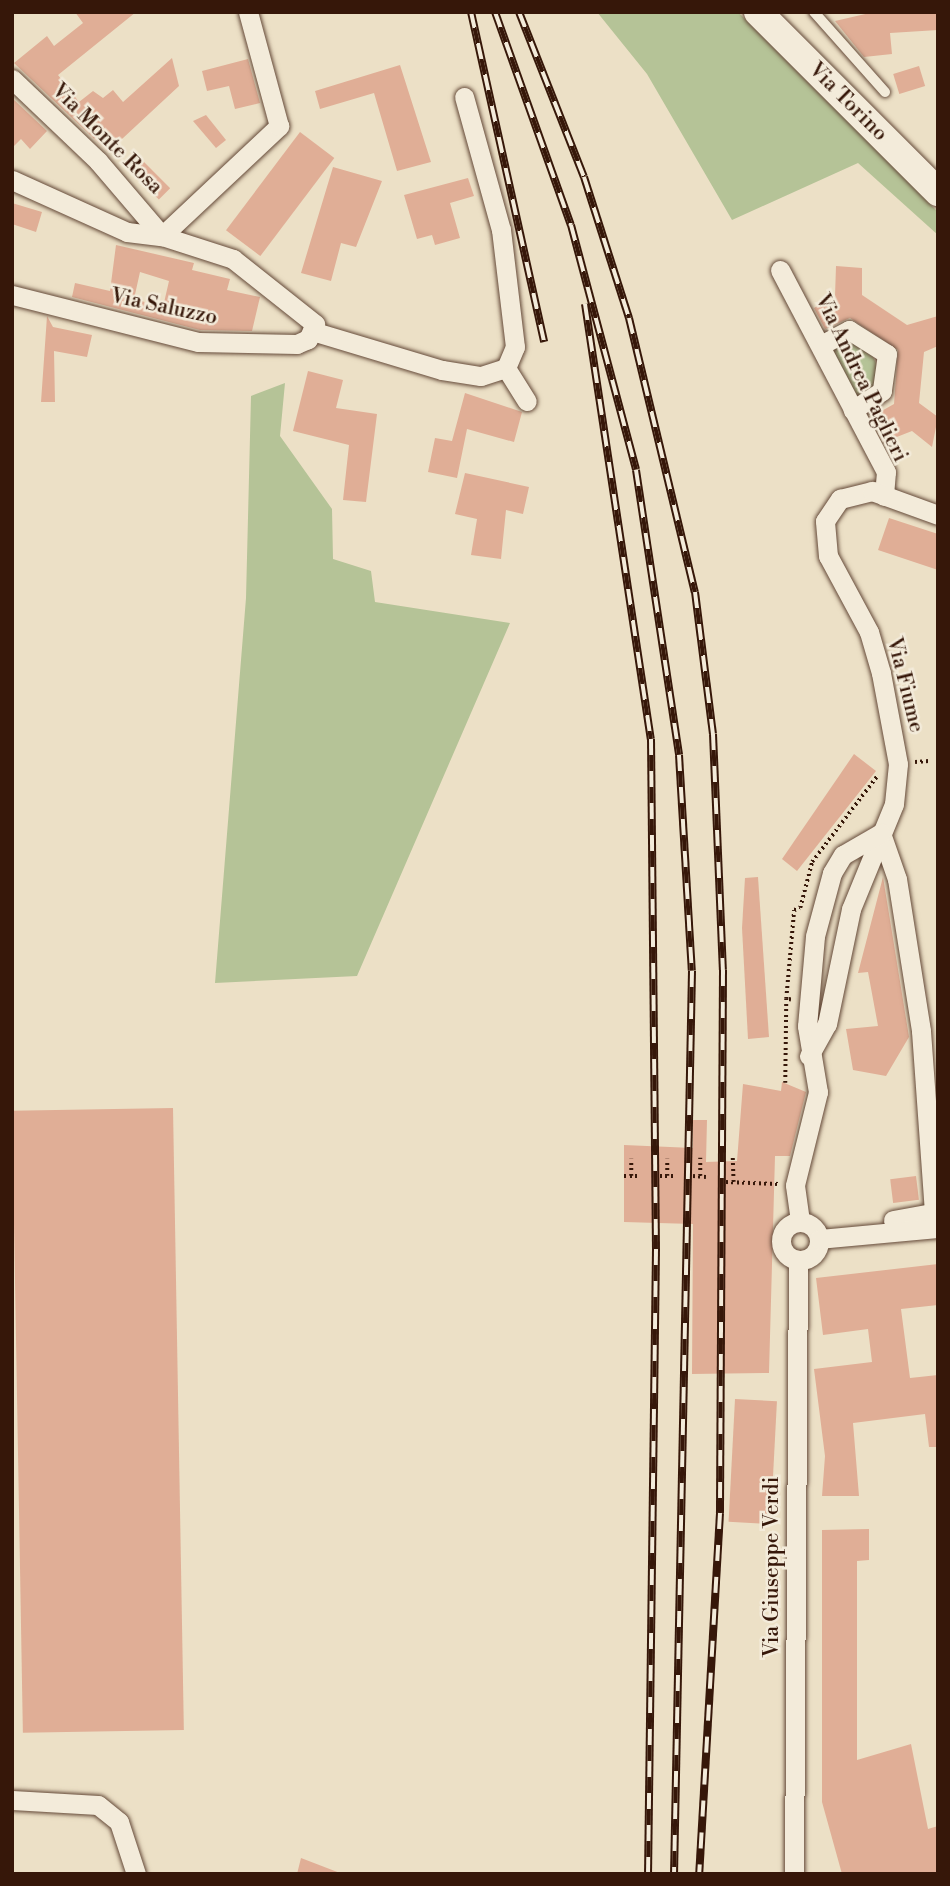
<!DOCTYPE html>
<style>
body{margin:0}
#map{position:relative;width:950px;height:1886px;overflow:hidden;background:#ece0c6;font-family:"Libre Bodoni",serif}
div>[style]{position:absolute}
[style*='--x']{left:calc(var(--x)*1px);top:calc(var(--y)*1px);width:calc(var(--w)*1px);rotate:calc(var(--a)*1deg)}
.green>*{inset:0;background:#b5c397}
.building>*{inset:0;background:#e0ae96;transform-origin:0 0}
.path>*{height:3.5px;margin-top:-1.75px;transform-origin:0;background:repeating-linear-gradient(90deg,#361709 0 2px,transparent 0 5.5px)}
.roads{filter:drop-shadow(0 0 2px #644938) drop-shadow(0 0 2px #644938)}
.lane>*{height:10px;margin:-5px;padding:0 5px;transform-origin:5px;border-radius:5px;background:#f3ebda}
.street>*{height:19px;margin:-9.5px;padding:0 9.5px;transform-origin:9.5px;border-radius:9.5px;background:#f3ebda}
.street>.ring{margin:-9.5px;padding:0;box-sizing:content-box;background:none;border:19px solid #f3ebda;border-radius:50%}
.secondary>*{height:28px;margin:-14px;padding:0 14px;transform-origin:14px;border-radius:14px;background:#f3ebda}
.rail>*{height:8px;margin-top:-4px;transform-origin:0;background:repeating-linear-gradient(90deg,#f3ebda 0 16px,#361709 0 32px);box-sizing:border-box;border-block:2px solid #361709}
span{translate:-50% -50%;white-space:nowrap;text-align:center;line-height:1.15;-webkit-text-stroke:5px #f3ebda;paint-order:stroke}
.street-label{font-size:21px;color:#361709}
.frame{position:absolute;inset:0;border:14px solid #361709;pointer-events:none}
</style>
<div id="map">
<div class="green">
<i style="clip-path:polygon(597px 12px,738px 12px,938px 212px,938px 235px,858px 163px,732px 220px,647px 74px)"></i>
<i style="clip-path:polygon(848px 337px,869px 349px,878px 367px,874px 387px,857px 398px,830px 345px)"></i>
<i style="clip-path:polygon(285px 383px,280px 436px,332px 509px,333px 559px,371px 571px,375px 602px,510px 623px,357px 976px,215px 983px,246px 598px,251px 396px)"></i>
</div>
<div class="building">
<i style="clip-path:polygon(75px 12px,136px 12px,58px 75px,79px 102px,93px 91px,103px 98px,113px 90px,123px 102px,172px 58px,179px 86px,108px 152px,14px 63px,47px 36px,54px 46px,83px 23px)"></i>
<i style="clip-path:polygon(874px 12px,938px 12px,938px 30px,890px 33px,892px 54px,864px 57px,835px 21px)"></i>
<i style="clip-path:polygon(248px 59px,260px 103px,235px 109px,229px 86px,207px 91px,202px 71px)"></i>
<i style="clip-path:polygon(400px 65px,431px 162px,397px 171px,374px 93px,320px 109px,315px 91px)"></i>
<i style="left:919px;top:66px;width:21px;height:27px;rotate:73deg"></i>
<i style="clip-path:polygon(12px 98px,47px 131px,30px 149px,21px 139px,12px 148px)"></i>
<i style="clip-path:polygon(206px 115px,226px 140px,216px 148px,193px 121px)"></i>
<i style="left:300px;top:132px;width:43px;height:123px;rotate:37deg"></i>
<i style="left:144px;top:162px;width:37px;height:16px;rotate:45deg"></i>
<i style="clip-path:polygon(333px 167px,382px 181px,356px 247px,341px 243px,331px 281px,301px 273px)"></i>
<i style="clip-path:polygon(468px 178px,474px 196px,450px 203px,460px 238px,435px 245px,432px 235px,417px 239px,404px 195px)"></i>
<i style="clip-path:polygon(12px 203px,42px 212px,36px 232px,12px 224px)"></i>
<i style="clip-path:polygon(evenodd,116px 245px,194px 263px,192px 270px,230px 279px,227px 290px,260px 297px,252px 331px,200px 330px,72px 297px,75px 283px,110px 291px,116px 245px,140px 272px,169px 281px,163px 307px,134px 299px,140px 272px)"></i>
<i style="clip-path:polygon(836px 266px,862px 268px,862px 295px,907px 325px,938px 316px,938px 346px,924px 352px,919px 403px,938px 417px,932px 447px,912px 431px,884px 442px,871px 417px,894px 404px,898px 350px,850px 318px,825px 329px,814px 308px,835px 296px)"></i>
<i style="clip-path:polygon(47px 316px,53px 327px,92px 335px,87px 357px,54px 351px,55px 402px,41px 402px)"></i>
<i style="clip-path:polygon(308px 371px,343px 380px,336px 408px,377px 414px,366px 502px,343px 500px,349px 445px,293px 431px)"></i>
<i style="clip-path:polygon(465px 393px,522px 412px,514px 442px,467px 429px,457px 478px,428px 472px,435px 438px,452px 441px)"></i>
<i style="clip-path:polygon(465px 473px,529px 487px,523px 514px,506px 510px,501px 559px,471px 555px,477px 519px,455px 514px)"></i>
<i style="clip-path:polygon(889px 518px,938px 534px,938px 570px,878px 550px)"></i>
<i style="clip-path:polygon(854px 754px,876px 771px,797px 871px,782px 859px)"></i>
<i style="clip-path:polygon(758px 877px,769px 1037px,748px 1039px,742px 928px,745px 878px)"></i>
<i style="clip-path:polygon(883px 877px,909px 1037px,886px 1076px,853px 1070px,846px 1029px,878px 1026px,868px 972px,858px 973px)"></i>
<i style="clip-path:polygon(782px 1082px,806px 1092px,790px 1156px,775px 1156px,769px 1373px,692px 1374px,693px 1224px,624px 1222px,624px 1145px,693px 1148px,693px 1120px,707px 1120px,706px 1162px,737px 1161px,743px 1084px,781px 1091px)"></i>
<i style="left:173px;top:1108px;width:622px;height:161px;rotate:89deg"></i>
<i style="left:916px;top:1176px;width:24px;height:26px;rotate:83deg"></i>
<i style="clip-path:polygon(938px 1264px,938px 1305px,901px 1309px,910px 1378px,938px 1375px,938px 1447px,929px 1447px,925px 1414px,853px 1423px,859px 1496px,822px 1496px,825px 1456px,814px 1369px,872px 1362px,868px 1329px,823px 1335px,816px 1278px)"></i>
<i style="left:735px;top:1399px;width:42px;height:123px;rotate:3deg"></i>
<i style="clip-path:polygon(869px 1529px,869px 1560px,857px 1561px,857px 1760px,911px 1744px,928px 1829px,938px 1826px,938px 1874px,842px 1874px,822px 1802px,822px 1530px)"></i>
<i style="clip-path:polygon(301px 1858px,340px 1873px,340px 1874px,297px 1874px)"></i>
</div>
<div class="path">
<i style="--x:915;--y:762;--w:14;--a:-4"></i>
<i style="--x:791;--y:1000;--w:5;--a:-169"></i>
<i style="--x:786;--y:999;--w:89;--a:-84.9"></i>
<i style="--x:794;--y:910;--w:6;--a:-18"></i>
<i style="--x:800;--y:908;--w:48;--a:-75.4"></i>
<i style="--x:812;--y:862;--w:109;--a:-52.8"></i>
<i style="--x:785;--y:1083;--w:84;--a:-89.3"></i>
<i style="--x:733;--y:1158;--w:24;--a:88"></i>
<i style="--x:624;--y:1176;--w:16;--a:0"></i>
<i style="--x:631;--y:1176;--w:17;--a:-90"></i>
<i style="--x:660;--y:1176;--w:15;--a:0"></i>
<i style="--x:667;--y:1176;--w:17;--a:-90"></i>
<i style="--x:693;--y:1176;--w:13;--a:4"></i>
<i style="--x:700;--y:1176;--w:18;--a:-90"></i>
<i style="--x:726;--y:1182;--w:53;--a:2.2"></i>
</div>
<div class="roads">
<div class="lane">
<i style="--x:814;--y:12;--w:107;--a:48.4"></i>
</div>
<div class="street">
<i style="--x:12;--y:79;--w:119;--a:43.6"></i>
<i style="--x:98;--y:161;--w:99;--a:49.5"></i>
<i style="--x:162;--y:236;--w:161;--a:-43.2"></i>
<i style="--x:279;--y:126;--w:118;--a:-105.2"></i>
<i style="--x:12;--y:180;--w:126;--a:24.3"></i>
<i style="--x:127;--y:232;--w:35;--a:7"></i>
<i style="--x:162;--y:236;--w:75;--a:17.9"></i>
<i style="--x:233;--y:259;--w:105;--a:38.4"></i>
<i style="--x:315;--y:324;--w:17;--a:115"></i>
<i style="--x:308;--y:339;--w:12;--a:156"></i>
<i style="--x:297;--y:344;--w:99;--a:-178.8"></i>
<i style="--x:198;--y:342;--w:192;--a:-165.8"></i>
<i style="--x:780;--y:270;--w:228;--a:62.3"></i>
<i style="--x:886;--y:472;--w:24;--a:95"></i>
<i style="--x:312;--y:331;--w:136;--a:16.7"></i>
<i style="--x:442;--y:370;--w:39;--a:9"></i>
<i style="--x:481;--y:376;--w:26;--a:-18"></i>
<i style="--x:506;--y:368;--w:23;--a:-67"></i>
<i style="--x:515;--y:347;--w:118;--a:-96.8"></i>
<i style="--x:501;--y:230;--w:138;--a:-105.5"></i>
<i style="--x:821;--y:345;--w:32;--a:-28"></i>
<i style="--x:849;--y:330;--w:45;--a:32.3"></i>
<i style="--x:887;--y:354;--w:37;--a:98"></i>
<i style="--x:882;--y:391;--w:35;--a:147"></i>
<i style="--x:506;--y:368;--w:39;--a:58"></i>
<i style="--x:881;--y:833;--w:49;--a:70.8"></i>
<i style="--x:897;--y:879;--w:154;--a:81"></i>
<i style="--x:921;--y:1031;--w:197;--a:85.9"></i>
<i style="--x:809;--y:1056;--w:37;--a:-61"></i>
<i style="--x:827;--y:1024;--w:117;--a:-78.2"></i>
<i style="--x:851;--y:909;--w:113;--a:-67.7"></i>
<i style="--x:894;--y:804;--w:40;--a:-84.3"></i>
<i style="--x:898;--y:764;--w:93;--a:-100.6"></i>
<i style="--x:881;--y:673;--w:43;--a:-106.3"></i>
<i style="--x:869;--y:632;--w:86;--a:-118.3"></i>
<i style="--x:828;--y:556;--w:35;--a:-95"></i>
<i style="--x:825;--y:521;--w:27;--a:-56"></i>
<i style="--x:840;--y:499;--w:33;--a:-14"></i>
<i style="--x:872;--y:491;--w:70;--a:20"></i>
<i style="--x:893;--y:1220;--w:46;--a:-10.1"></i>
<i style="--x:800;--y:1221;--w:36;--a:-98"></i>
<i style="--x:795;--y:1185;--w:96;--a:-76.1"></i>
<i style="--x:818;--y:1092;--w:67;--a:-99.5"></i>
<i style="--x:807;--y:1026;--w:90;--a:-84.9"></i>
<i style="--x:815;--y:936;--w:65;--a:-74.9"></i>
<i style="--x:832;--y:873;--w:21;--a:-59"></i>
<i style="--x:843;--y:855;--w:44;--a:-30.1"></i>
<i class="ring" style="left:781px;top:1222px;width:19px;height:19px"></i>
<i style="--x:819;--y:1239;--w:120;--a:-5.3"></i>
<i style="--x:12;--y:1800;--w:86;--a:3.3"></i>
<i style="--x:98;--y:1805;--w:27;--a:39"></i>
<i style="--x:119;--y:1822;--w:55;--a:71.9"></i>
<i style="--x:794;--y:1874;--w:614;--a:-89.63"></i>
</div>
<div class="secondary">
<i style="--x:758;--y:12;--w:255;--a:45"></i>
</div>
</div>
<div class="rail">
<i style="--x:471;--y:12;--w:338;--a:77.5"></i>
<i style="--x:495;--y:12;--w:226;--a:70.4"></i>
<i style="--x:571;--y:225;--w:253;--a:75.1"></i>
<i style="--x:636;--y:470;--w:288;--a:81.4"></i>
<i style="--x:679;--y:755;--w:216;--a:86.6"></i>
<i style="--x:692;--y:971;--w:903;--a:91.14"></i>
<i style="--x:519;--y:12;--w:177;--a:68.5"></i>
<i style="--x:584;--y:177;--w:148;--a:72.3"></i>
<i style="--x:629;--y:318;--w:282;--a:76.5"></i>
<i style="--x:695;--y:592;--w:143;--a:82.8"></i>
<i style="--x:713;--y:734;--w:236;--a:87.6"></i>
<i style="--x:723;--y:970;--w:543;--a:90.32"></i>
<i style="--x:720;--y:1513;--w:362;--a:93.3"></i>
<i style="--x:585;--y:304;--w:440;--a:81.4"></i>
<i style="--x:651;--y:739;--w:510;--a:89.44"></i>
<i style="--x:656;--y:1249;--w:625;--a:90.73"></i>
</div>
<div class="street-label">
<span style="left:848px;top:102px;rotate:45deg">Via Torino</span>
<span style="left:107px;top:139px;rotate:45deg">Via Monte Rosa</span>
<span style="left:164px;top:307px;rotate:12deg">Via Saluzzo</span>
<span style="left:861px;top:378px;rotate:64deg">Via Andrea Paglieri</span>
<span style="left:905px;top:685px;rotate:76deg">Via Fiume</span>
<span style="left:772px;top:1567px;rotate:-90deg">Via Giuseppe Verdi</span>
</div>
<div class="frame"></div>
</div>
